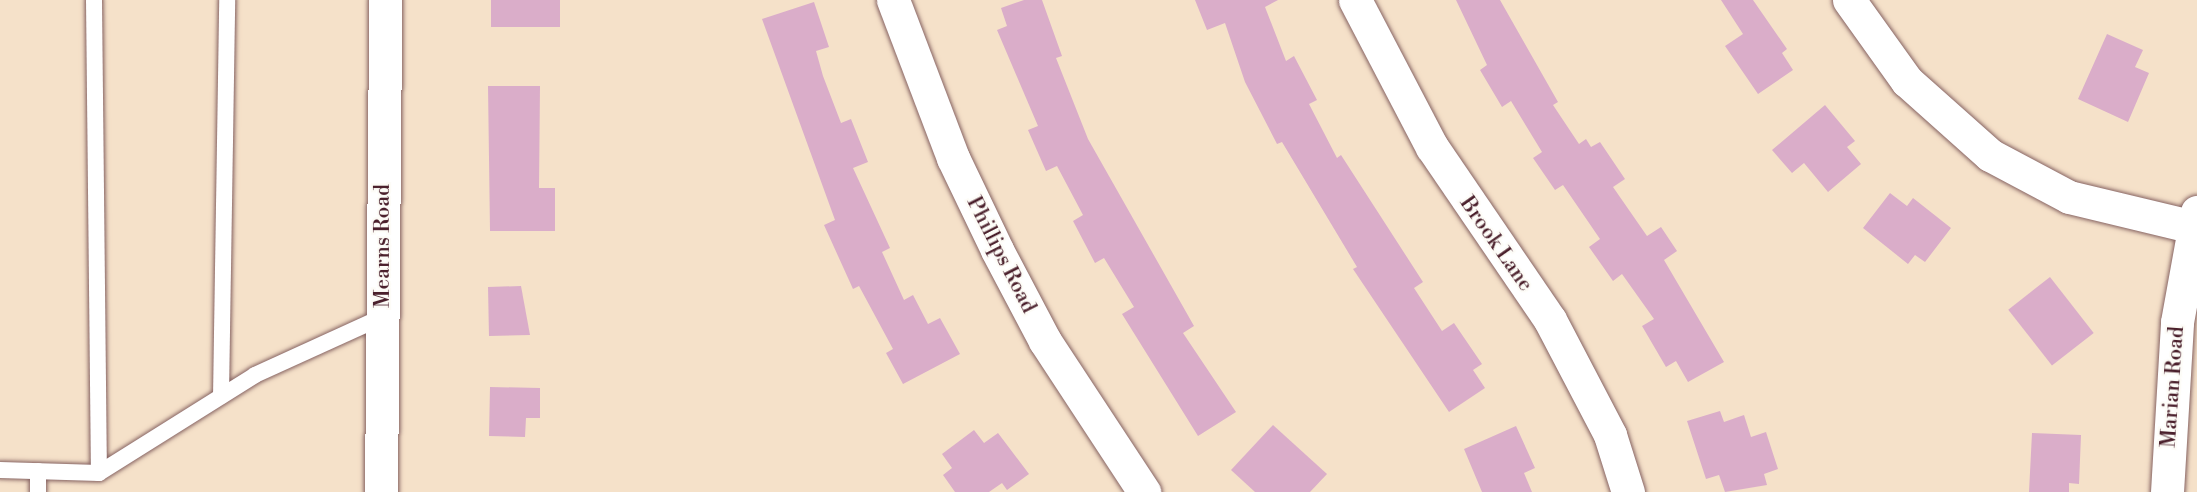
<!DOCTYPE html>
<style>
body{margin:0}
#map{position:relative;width:2197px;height:492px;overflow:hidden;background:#f5e1c9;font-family:"Libre Bodoni",serif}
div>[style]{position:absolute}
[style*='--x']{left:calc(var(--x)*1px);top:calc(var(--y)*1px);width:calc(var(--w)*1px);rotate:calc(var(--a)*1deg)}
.building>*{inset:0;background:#daadc9;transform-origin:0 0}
.roads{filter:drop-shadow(0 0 2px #866362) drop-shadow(0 0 2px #866362)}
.service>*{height:16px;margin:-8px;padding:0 8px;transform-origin:8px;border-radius:8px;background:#fff}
.minor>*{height:33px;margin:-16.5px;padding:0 16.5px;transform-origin:16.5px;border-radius:16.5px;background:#fff}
.tertiary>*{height:33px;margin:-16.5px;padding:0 16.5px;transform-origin:16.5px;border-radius:16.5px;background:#fff}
span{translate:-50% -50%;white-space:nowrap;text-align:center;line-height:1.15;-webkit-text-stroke:4.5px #fdfcf7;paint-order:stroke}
.street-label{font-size:21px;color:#4a1f2b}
</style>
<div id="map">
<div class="building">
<i style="left:491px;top:0;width:69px;height:27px"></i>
<i style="clip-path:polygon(1024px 0,1042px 0,1062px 56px,1056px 58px,1088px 139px,1194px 326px,1183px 333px,1236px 412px,1198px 436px,1122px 314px,1134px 307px,1104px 258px,1095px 263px,1073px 221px,1083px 215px,1057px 166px,1046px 171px,1028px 130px,1038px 126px,997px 30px,1007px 26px,1001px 8px)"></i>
<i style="clip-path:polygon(1195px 0,1278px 0,1265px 7px,1286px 61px,1294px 56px,1317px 100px,1309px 104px,1337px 158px,1341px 155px,1423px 282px,1414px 288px,1442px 331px,1454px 323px,1482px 364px,1473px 370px,1485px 388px,1449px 412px,1353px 269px,1357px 267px,1282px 142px,1277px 144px,1245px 82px,1225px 23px,1207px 30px)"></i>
<i style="clip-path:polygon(1456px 0,1500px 0,1558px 102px,1553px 105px,1579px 144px,1586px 139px,1591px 147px,1600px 142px,1625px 179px,1613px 187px,1647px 236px,1661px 227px,1677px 251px,1664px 260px,1724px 362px,1688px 382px,1676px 361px,1666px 367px,1642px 326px,1654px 319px,1622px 274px,1613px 281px,1589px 247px,1600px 239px,1563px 185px,1555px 190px,1533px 158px,1542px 152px,1511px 101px,1502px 107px,1480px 70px,1487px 65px)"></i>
<i style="clip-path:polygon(1721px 0,1753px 0,1787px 49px,1782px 53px,1793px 70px,1758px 94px,1725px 46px,1743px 34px)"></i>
<i style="clip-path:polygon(814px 2px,829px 47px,816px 51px,823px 76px,841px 123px,851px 119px,868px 162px,853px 168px,890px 248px,882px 252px,904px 300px,913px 295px,928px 324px,940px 318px,960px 354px,903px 384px,886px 353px,893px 349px,859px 286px,853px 289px,824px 225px,835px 220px,762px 19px)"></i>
<i style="clip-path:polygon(2107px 34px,2143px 50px,2135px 67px,2149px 73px,2128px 122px,2078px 99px)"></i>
<i style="clip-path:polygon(488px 86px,540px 86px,539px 188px,555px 188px,555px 231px,490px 231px)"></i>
<i style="clip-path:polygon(1825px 105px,1855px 141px,1847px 147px,1861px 164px,1828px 192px,1804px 163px,1792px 173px,1772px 150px)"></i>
<i style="clip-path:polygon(1890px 193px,1907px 206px,1913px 198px,1951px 228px,1925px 262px,1915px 255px,1908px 264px,1863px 228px)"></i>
<i style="left:2050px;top:277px;width:71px;height:53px;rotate:52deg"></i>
<i style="clip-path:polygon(521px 286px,530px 335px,489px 336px,488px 287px)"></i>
<i style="clip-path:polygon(490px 387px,540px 388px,540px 418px,526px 418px,525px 437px,489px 436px)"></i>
<i style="clip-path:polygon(1720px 411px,1724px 422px,1744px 415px,1751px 437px,1766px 432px,1778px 469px,1764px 474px,1767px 485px,1725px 492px,1719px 475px,1706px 479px,1687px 421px)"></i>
<i style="clip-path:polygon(1273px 425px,1327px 474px,1310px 492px,1255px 492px,1231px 470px)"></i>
<i style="clip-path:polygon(1516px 426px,1535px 468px,1524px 473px,1532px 492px,1482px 492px,1464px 449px)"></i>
<i style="clip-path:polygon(974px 430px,984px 443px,998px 433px,1029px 474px,1007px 490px,1002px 483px,989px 492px,955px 492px,943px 475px,952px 468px,942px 454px)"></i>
<i style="clip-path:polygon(2032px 433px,2081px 435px,2079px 484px,2069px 483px,2069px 492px,2029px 492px)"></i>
</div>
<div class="roads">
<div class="service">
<i style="--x:94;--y:0;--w:473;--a:89.4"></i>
<i style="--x:221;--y:396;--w:396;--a:-89.1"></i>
<i style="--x:0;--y:470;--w:99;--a:1.7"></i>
<i style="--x:99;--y:473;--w:184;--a:-32.1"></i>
<i style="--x:255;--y:375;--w:140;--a:-24.5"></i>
<i style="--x:38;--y:492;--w:21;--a:-90"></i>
</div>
<div class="minor">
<i style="--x:893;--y:0;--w:169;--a:69.2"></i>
<i style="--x:953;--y:158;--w:102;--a:64.4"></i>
<i style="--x:997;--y:250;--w:103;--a:62.2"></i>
<i style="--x:1045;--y:341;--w:181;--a:56.7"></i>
<i style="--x:1355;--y:0;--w:166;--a:62.4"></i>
<i style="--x:1432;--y:147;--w:209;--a:55.7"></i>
<i style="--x:1550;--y:320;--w:130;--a:62.4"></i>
<i style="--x:1610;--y:435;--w:60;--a:72.5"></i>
<i style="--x:1849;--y:0;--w:100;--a:54.4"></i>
<i style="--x:1907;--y:81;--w:111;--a:41.7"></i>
<i style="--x:1990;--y:155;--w:89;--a:28"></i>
<i style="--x:2069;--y:197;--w:129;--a:13.5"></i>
<i style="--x:2167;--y:492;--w:170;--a:-86.6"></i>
<i style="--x:2177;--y:322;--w:112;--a:-79.7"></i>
</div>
<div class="tertiary">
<i style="--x:381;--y:492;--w:492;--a:-89.5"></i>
</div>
</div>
<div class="street-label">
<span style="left:1496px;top:244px;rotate:55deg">Brook Lane</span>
<span style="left:383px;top:246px;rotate:-90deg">Mearns Road</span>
<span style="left:1001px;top:255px;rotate:63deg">Phillips Road</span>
<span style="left:2173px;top:387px;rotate:-86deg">Marian Road</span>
</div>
</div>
